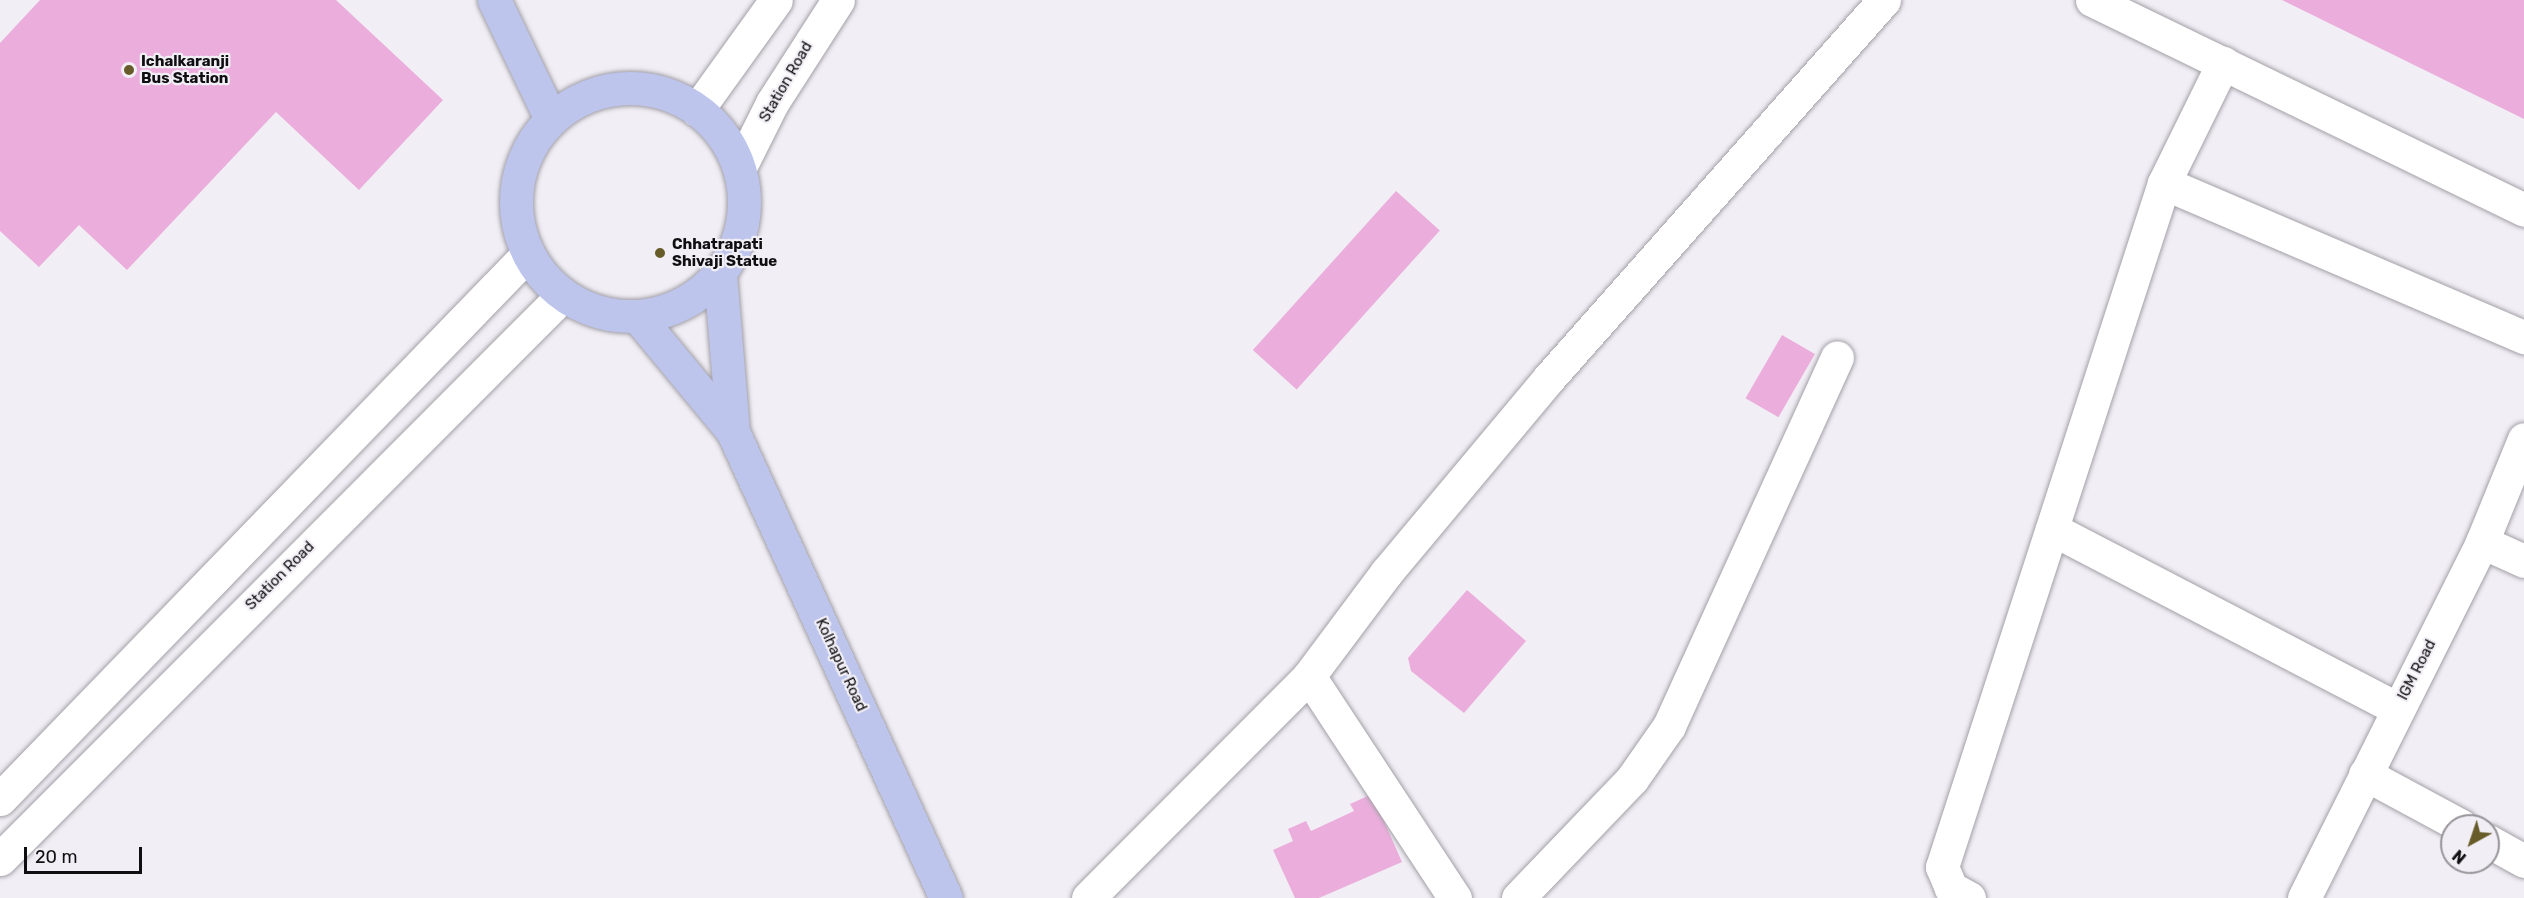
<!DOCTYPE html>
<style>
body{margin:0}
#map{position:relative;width:2524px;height:898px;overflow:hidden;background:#f1eef5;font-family:Rubik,sans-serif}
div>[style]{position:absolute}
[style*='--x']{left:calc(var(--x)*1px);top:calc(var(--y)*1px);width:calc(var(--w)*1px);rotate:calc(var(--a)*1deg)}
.building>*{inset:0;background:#ebaedc;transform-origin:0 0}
.roads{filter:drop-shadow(0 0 2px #a3a0a7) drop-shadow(0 0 2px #a3a0a7)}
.street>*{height:33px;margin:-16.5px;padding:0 16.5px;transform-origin:16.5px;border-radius:16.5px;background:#fff}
.secondary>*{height:33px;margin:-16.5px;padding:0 16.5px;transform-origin:16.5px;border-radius:16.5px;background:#fff}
.primary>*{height:33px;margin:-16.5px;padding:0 16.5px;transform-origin:16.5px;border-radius:16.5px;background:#bdc5ed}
.primary>.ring{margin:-16.5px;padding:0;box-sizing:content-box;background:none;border:33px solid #bdc5ed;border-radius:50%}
.dots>*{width:16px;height:16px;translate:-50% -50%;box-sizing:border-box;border:3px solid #f1eef5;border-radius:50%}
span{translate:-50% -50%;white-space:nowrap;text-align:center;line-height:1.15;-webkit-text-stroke:4.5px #f1eef5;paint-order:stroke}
.poi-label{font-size:15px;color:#0f0e10;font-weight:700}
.left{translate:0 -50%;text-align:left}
.street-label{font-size:15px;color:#0f0e10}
.north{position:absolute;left:2440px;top:814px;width:60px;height:60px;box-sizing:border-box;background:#f1eef5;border:2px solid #979499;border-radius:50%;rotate:220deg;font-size:16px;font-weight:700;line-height:24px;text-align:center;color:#0f0e10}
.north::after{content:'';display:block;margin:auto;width:21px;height:27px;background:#675c29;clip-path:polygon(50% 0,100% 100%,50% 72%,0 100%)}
.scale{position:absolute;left:24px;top:847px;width:118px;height:27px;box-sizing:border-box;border:3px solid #0f0e10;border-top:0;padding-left:8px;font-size:18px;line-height:21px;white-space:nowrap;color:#0f0e10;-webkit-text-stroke:4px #f1eef5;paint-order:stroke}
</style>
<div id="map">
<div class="building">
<i style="clip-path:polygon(40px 0,336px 0,443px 100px,359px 190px,276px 112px,127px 270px,79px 225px,39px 267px,0 231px,0 43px)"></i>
<i style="clip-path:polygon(2282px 0,2524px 0,2524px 119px)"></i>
<i style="left:1396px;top:191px;width:59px;height:214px;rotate:42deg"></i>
<i style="left:1782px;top:335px;width:38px;height:73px;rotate:30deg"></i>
<i style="clip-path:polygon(1467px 590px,1526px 641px,1464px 713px,1411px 671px,1408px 658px)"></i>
<i style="clip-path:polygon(1372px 794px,1402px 862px,1319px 898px,1295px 898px,1273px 850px,1293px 841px,1288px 829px,1306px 821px,1311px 831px,1354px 811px,1350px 804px)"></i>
</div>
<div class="roads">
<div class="street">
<i style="--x:2092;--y:0;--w:480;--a:25.9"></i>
<i style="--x:2164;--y:183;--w:392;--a:23.2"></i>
<i style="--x:2052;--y:529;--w:390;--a:27.5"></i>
<i style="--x:2482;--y:542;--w:46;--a:24.3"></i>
<i style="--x:1309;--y:676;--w:266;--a:56.7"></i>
<i style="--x:2365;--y:774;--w:109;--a:28.4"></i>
<i style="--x:2488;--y:841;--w:41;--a:29.1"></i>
<i style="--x:1088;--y:898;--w:313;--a:-45.1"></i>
<i style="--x:1309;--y:676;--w:129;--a:-53.2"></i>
<i style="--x:1386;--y:573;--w:254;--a:-50.1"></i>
<i style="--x:1549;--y:378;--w:505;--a:-48.45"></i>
<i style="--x:1518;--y:898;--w:165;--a:-46.2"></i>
<i style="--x:1632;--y:779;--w:65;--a:-55.1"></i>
<i style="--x:1669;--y:726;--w:405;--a:-65.5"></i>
<i style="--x:1969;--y:898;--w:21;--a:-151"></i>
<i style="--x:1951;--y:888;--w:23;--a:-113"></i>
<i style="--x:1942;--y:867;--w:719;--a:-72.02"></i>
<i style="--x:2164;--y:183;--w:134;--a:-63.8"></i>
<i style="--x:2304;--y:898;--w:398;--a:-63.4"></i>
<i style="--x:2482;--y:542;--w:111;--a:-67.8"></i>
</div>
<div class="secondary">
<i style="--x:697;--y:110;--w:135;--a:-54.3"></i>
<i style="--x:740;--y:167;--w:72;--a:-63.4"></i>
<i style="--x:772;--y:103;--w:122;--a:-57.3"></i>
<i style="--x:0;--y:799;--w:759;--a:-45.91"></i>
<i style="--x:0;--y:859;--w:795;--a:-45.05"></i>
</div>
<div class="primary">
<i style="--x:494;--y:0;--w:132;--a:64.4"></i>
<i class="ring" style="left:516px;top:88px;width:195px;height:195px"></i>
<i style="--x:720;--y:274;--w:159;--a:85.3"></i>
<i style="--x:638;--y:317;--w:149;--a:50.4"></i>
<i style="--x:733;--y:432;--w:512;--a:65.44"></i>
</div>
</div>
<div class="dots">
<i style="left:129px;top:70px;background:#675c29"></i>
<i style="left:660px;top:253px;background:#675c29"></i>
</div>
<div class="poi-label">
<span class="left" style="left:141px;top:70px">Ichalkaranji<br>Bus Station</span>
<span class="left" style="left:672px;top:253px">Chhatrapati<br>Shivaji Statue</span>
</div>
<div class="street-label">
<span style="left:786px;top:82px;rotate:-60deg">Station Road</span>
<span style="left:280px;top:576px;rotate:-45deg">Station Road</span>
<span style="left:841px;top:665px;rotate:65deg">Kolhapur Road</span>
<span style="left:2417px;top:670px;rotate:-63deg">IGM Road</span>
</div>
<div class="north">N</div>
<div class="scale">20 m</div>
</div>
